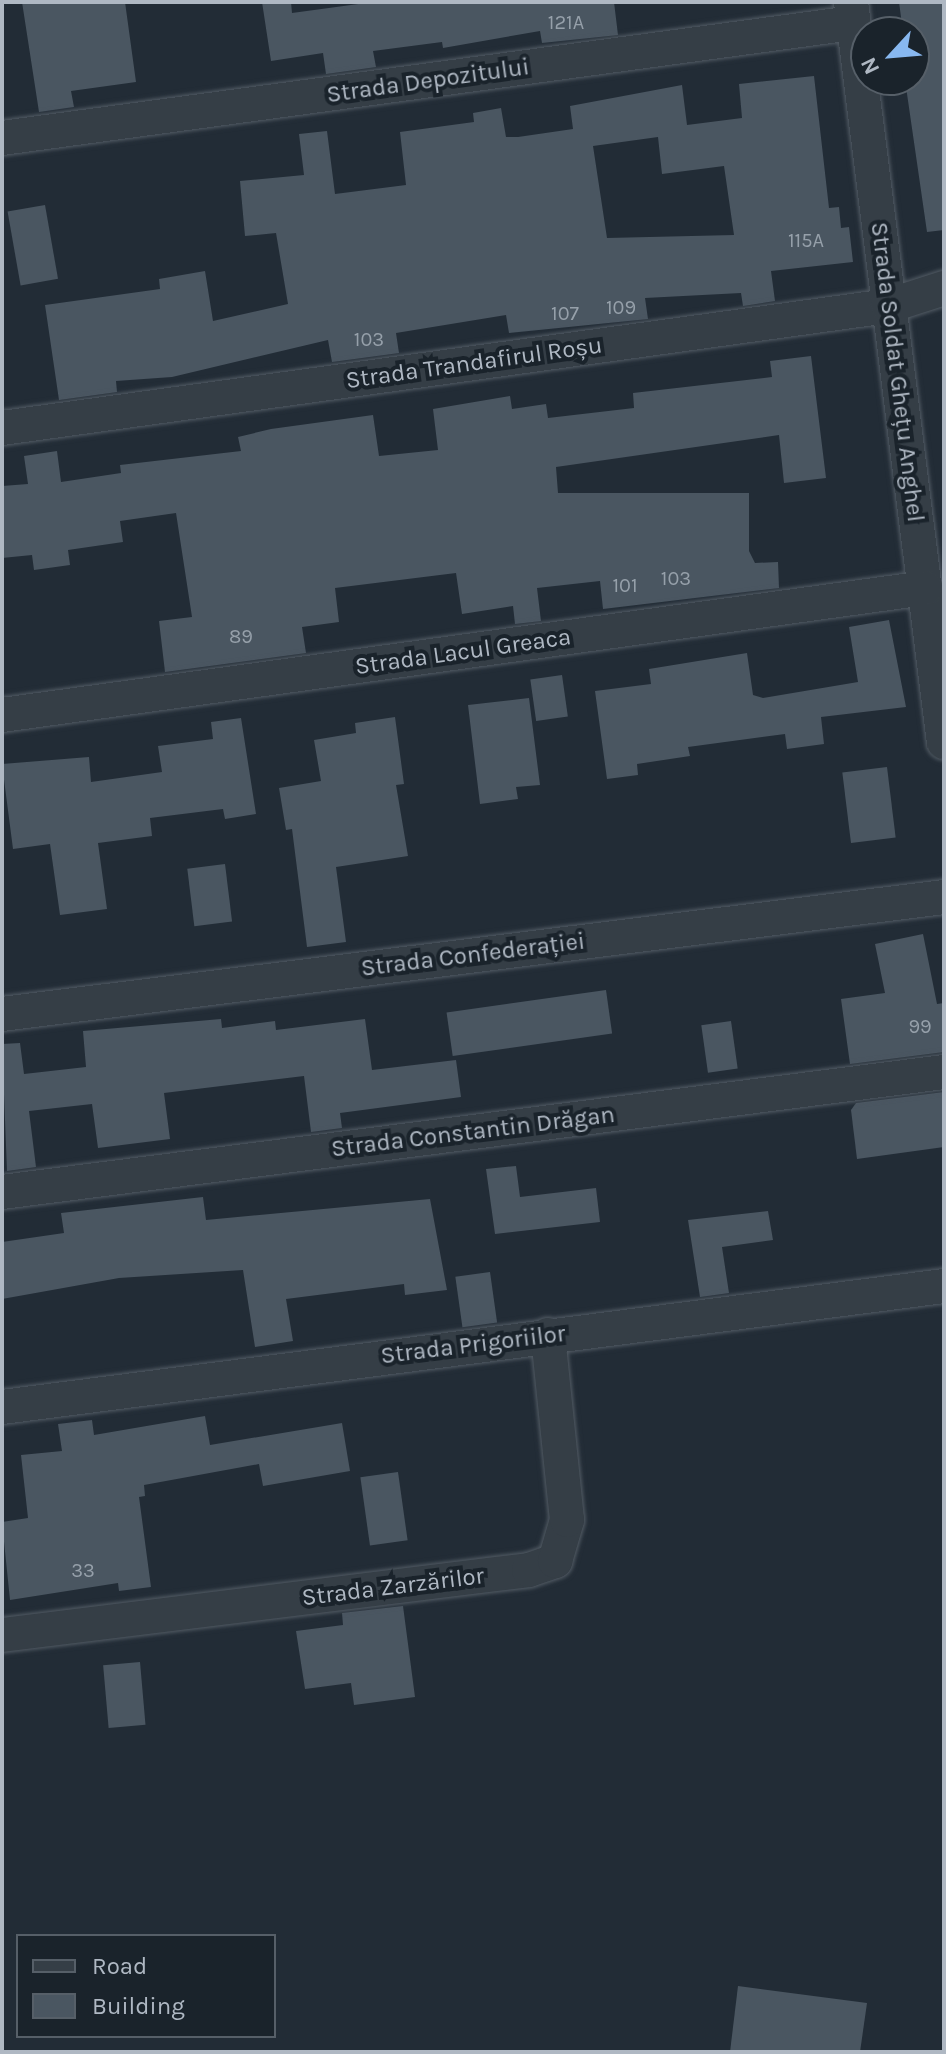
<!DOCTYPE html>
<meta charset="utf-8">
<style>
body{margin:0}
#map{position:relative;width:946px;height:2054px;overflow:hidden;background:#222c36;font-family:Karla,sans-serif}
div>[style]{position:absolute}
[style*='--x']{left:calc(var(--x)*1px);top:calc(var(--y)*1px);width:calc(var(--w)*1px);rotate:calc(var(--a)*1deg)}
.building>*{inset:0;background:#4a5661;transform-origin:0 0}
.roads{filter:drop-shadow(0 0 2px #525b64) drop-shadow(0 0 2px #525b64)}
.minor>*{height:34px;margin:-17px;padding:0 17px;transform-origin:17px;border-radius:17px;background:#353e46}
span{translate:-50% -50%;white-space:nowrap;text-align:center;line-height:1.15;-webkit-text-stroke:8px #1a232b;paint-order:stroke}
.number-label{font-size:20px;color:#96a0aa}
.number-label span{-webkit-text-stroke-width:0}
.street-label{font-size:24px;color:#afb8c3}
.frame{position:absolute;inset:0;border:4px solid #afb8c3;pointer-events:none}
.legend{position:absolute;left:16px;top:1934px;width:260px;height:104px;box-sizing:border-box;background:#1a232b;border:2px solid #565f68;margin:0;padding:10px 14px;list-style:none;font-size:24px;color:#afb8c3}
.legend li{display:flex;align-items:center;gap:16px;height:40px}
.legend b{width:40px;border:2px solid #565f68}
.north{position:absolute;left:850px;top:16px;width:80px;height:80px;box-sizing:border-box;background:#1a232b;border:2px solid #565f68;border-radius:50%;rotate:244deg;font-size:22px;font-weight:700;line-height:32px;text-align:center;color:#afb8c3}
.north::after{content:'';display:block;margin:auto;width:28px;height:36px;background:#88b8f0;clip-path:polygon(50% 0,100% 100%,50% 72%,0 100%)}
</style>
<div id="map">
<div class="building">
<i style="clip-path:polygon(22px 2px,125px 2px,136px 82px,71px 91px,74px 107px,39px 112px)"></i>
<i style="clip-path:polygon(262px 2px,291px 2px,292px 13px,373px 2px,614px 2px,618px 35px,542px 43px,540px 31px,443px 48px,442px 42px,373px 51px,376px 67px,326px 74px,323px 53px,271px 61px)"></i>
<i style="clip-path:polygon(899px 2px,944px 2px,944px 230px,927px 232px,905px 80px,914px 80px,914px 32px,903px 32px)"></i>
<i style="clip-path:polygon(evenodd,814px 76px,829px 208px,839px 207px,841px 228px,849px 227px,853px 262px,771px 271px,775px 301px,743px 306px,741px 293px,645px 298px,648px 319px,509px 333px,506px 315px,396px 333px,399px 353px,332px 362px,328px 340px,172px 377px,116px 381px,117px 392px,59px 400px,45px 305px,160px 289px,159px 279px,205px 271px,213px 321px,288px 304px,276px 233px,245px 236px,240px 181px,304px 175px,299px 134px,327px 131px,335px 194px,406px 185px,400px 132px,474px 122px,473px 113px,501px 108px,506px 137px,518px 137px,573px 129px,570px 106px,682px 85px,687px 125px,742px 118px,739px 84px,814px 76px,658px 137px,662px 174px,724px 166px,734px 235px,607px 238px,593px 146px,658px 137px)"></i>
<i style="left:45px;top:205px;width:75px;height:38px;rotate:80deg"></i>
<i style="clip-path:polygon(811px 356px,826px 478px,784px 483px,779px 435px,556px 467px,558px 493px,749px 493px,749px 551px,755px 563px,778px 562px,779px 588px,603px 609px,600px 581px,537px 588px,541px 621px,515px 624px,513px 606px,462px 614px,456px 573px,335px 588px,339px 622px,302px 627px,306px 653px,165px 672px,159px 621px,192px 617px,176px 513px,120px 521px,123px 542px,68px 550px,70px 565px,34px 570px,32px 555px,2px 558px,2px 486px,28px 484px,24px 456px,57px 451px,61px 482px,121px 473px,120px 465px,241px 451px,238px 437px,271px 429px,373px 415px,379px 456px,438px 450px,433px 409px,510px 396px,512px 409px,546px 404px,548px 418px,634px 408px,633px 393px,772px 377px,770px 361px)"></i>
<i style="clip-path:polygon(889px 620px,906px 707px,821px 717px,824px 744px,787px 749px,785px 734px,688px 747px,690px 756px,637px 764px,638px 775px,607px 779px,595px 691px,651px 684px,649px 669px,747px 653px,753px 695px,763px 698px,858px 682px,849px 627px)"></i>
<i style="left:562px;top:675px;width:42px;height:32px;rotate:82deg"></i>
<i style="clip-path:polygon(529px 698px,540px 785px,516px 787px,518px 799px,480px 804px,468px 705px)"></i>
<i style="clip-path:polygon(395px 717px,404px 784px,396px 785px,408px 856px,336px 867px,346px 942px,307px 947px,292px 829px,286px 830px,279px 788px,321px 781px,314px 740px,356px 733px,355px 723px)"></i>
<i style="clip-path:polygon(241px 718px,256px 814px,225px 819px,223px 809px,150px 818px,152px 836px,98px 843px,107px 909px,60px 915px,50px 844px,13px 849px,2px 764px,89px 757px,91px 782px,162px 772px,158px 746px,213px 739px,211px 722px)"></i>
<i style="left:887px;top:767px;width:71px;height:45px;rotate:83deg"></i>
<i style="left:225px;top:864px;width:58px;height:38px;rotate:83deg"></i>
<i style="clip-path:polygon(923px 934px,937px 1004px,944px 1003px,944px 1052px,850px 1064px,841px 999px,885px 993px,875px 944px)"></i>
<i style="left:606px;top:990px;width:44px;height:161px;rotate:82deg"></i>
<i style="clip-path:polygon(221px 1019px,222px 1028px,275px 1021px,276px 1030px,365px 1019px,372px 1070px,456px 1060px,461px 1097px,340px 1113px,342px 1128px,311px 1132px,304px 1076px,164px 1093px,170px 1139px,98px 1148px,92px 1104px,29px 1111px,36px 1167px,7px 1171px,2px 1044px,20px 1043px,24px 1074px,86px 1067px,83px 1031px)"></i>
<i style="left:731px;top:1021px;width:48px;height:30px;rotate:82deg"></i>
<i style="clip-path:polygon(944px 1092px,944px 1147px,857px 1159px,851px 1110px,856px 1103px)"></i>
<i style="clip-path:polygon(516px 1166px,520px 1197px,596px 1188px,600px 1222px,495px 1234px,486px 1169px)"></i>
<i style="clip-path:polygon(203px 1197px,206px 1220px,430px 1199px,447px 1290px,405px 1295px,404px 1284px,286px 1299px,293px 1341px,255px 1347px,243px 1270px,119px 1278px,2px 1299px,2px 1242px,64px 1233px,61px 1213px)"></i>
<i style="clip-path:polygon(768px 1211px,773px 1240px,722px 1247px,729px 1293px,700px 1297px,688px 1220px)"></i>
<i style="left:490px;top:1272px;width:51px;height:35px;rotate:82deg"></i>
<i style="clip-path:polygon(205px 1416px,210px 1445px,342px 1423px,350px 1471px,263px 1486px,259px 1464px,144px 1485px,145px 1496px,139px 1497px,151px 1587px,119px 1591px,118px 1583px,10px 1600px,2px 1522px,28px 1518px,21px 1455px,62px 1451px,58px 1424px,92px 1420px,94px 1435px)"></i>
<i style="left:398px;top:1472px;width:69px;height:38px;rotate:82deg"></i>
<i style="clip-path:polygon(403px 1606px,415px 1697px,354px 1705px,351px 1683px,305px 1689px,296px 1631px,343px 1625px,342px 1613px)"></i>
<i style="left:140px;top:1662px;width:63px;height:37px;rotate:85deg"></i>
<i style="clip-path:polygon(738px 1986px,867px 2003px,860px 2052px,730px 2052px)"></i>
</div>
<div class="roads">
<div class="minor">
<i style="--x:851;--y:2;--w:746;--a:82.84"></i>
<i style="--x:2;--y:138;--w:859;--a:-7.7"></i>
<i style="--x:2;--y:428;--w:894;--a:-7.84"></i>
<i style="--x:888;--y:306;--w:59;--a:-17.8"></i>
<i style="--x:2;--y:715;--w:932;--a:-7.83"></i>
<i style="--x:2;--y:1014;--w:949;--a:-7.08"></i>
<i style="--x:2;--y:1192;--w:950;--a:-7.26"></i>
<i style="--x:2;--y:1407;--w:950;--a:-7.32"></i>
<i style="--x:2;--y:1635;--w:531;--a:-7.03"></i>
<i style="--x:529;--y:1570;--w:28;--a:-19"></i>
<i style="--x:555;--y:1561;--w:43;--a:-73.7"></i>
<i style="--x:567;--y:1520;--w:186;--a:-95.9"></i>
</div>
</div>
<div class="number-label">
<span style="left:566px;top:22px">121A</span>
<span style="left:806px;top:240px">115A</span>
<span style="left:621px;top:307px">109</span>
<span style="left:565px;top:313px">107</span>
<span style="left:369px;top:339px">103</span>
<span style="left:676px;top:578px">103</span>
<span style="left:625px;top:585px">101</span>
<span style="left:241px;top:636px">89</span>
<span style="left:920px;top:1026px">99</span>
<span style="left:83px;top:1570px">33</span>
</div>
<div class="street-label">
<span style="left:428px;top:81px;rotate:-8deg">Strada Depozitului</span>
<span style="left:474px;top:363px;rotate:-8deg">Strada Trandafirul Roșu</span>
<span style="left:897px;top:372px;rotate:83deg">Strada Soldat Ghețu Anghel</span>
<span style="left:463px;top:652px;rotate:-8deg">Strada Lacul Greaca</span>
<span style="left:473px;top:955px;rotate:-7deg">Strada Confederației</span>
<span style="left:473px;top:1132px;rotate:-7deg">Strada Constantin Drăgan</span>
<span style="left:473px;top:1345px;rotate:-7deg">Strada Prigoriilor</span>
<span style="left:393px;top:1587px;rotate:-7deg">Strada Zarzărilor</span>
</div>
<div class="frame"></div>
<ul class="legend">
<li><b style="height:10px;background:#353e46"></b>Road</li>
<li><b style="height:22px;background:#4a5661"></b>Building</li>
</ul>
<div class="north">N</div>
</div>
